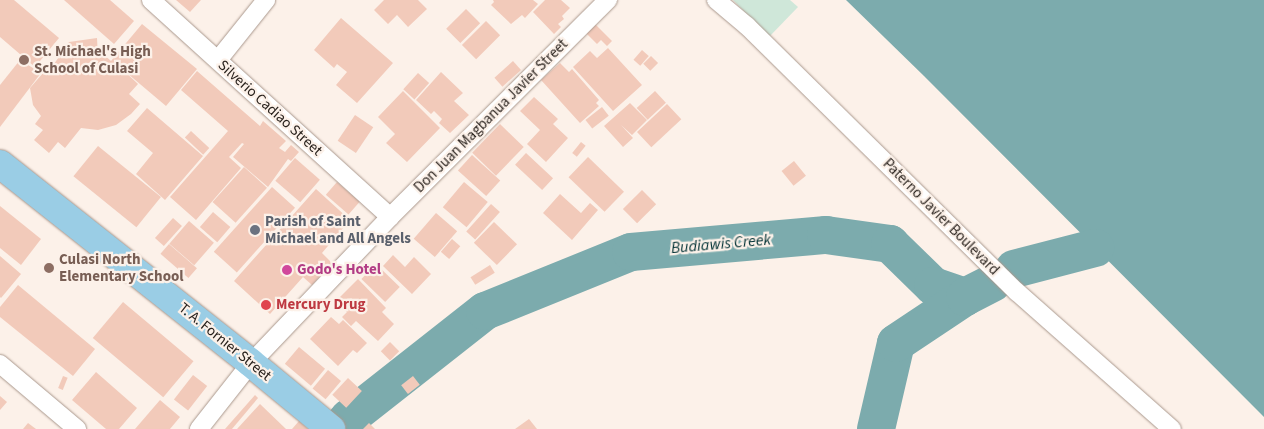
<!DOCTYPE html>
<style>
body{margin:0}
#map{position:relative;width:1264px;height:429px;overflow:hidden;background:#fcf1e9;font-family:"Source Sans 3",sans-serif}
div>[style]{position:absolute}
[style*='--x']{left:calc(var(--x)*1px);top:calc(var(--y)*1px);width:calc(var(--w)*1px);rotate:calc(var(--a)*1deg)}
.green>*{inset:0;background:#cfe7d9}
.water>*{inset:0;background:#7cabad}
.river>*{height:38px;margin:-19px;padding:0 19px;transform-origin:19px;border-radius:19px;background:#7cabad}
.building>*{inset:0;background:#f2caba;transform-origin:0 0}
.roads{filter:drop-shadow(0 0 1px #aa988d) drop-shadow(0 0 1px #aa988d)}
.minor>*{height:18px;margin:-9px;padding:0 9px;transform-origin:9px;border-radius:9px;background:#fff}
.primary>*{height:28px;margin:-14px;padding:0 14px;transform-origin:14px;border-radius:14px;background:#9acde5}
.dots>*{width:14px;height:14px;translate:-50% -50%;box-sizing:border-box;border:2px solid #fcf1e9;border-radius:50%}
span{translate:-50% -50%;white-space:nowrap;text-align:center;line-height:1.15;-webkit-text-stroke:4.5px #fcf1e9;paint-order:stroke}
.education-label{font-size:15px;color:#785e54;font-weight:700}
.left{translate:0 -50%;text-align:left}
.street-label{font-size:15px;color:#29221d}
.worship-label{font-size:15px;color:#5b616d;font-weight:700}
.hotel-label{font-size:15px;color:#b23c85;font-weight:700}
.health-label{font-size:15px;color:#be3a42;font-weight:700}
.water-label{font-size:16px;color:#013134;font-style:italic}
</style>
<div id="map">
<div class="green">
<i style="clip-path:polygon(733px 0,790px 0,798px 7px,769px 37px)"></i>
</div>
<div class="water">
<i style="clip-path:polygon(846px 0,1264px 0,1264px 417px,924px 76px)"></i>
</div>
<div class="river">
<i style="--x:1014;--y:269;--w:84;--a:-14.5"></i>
<i style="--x:339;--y:429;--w:15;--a:-48"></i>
<i style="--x:349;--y:418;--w:173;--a:-38.2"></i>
<i style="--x:485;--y:311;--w:157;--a:-22"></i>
<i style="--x:631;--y:252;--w:196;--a:-5"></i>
<i style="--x:826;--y:235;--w:65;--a:8"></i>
<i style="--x:890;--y:244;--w:60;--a:44.3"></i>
<i style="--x:933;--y:286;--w:34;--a:19"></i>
<i style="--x:876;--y:429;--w:88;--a:-76.9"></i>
<i style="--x:896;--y:343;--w:83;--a:-33.7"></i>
<i style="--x:965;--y:297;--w:31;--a:-27"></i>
</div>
<div class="building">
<i style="clip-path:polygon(0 0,14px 0,59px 38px,35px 67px,0 37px)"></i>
<i style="clip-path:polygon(64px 0,110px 0,134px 21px,114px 44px)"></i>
<i style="clip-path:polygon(176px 0,201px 0,190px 12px)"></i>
<i style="clip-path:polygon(384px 0,418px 0,427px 9px,408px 27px,397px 15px,388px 24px,374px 10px)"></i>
<i style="clip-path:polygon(493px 0,533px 0,538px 4px,525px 18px,522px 15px,511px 24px,491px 5px,494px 2px)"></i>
<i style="clip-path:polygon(545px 0,561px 0,570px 8px,562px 16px,564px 19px,558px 24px,561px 27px,554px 34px,533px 12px)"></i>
<i style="left:466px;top:9px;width:20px;height:28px;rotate:45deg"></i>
<i style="clip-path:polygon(341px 18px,393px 63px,357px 103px,336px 85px,347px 72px,337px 64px,334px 68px,314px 50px)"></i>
<i style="left:486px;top:21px;width:20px;height:34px;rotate:45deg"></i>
<i style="clip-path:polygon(593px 22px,612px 41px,607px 46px,601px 40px,597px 44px,584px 31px)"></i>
<i style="clip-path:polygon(142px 24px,197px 69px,166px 106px,121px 68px,138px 84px,129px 94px,140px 104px,131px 114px,116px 125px,98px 130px,81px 128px,65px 148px,58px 142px,49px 153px,34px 140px,43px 130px,35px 124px,41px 116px,33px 105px,30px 88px,50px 65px,52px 67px,69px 42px,97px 38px,98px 57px,102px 53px,111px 61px)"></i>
<i style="clip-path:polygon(608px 48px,642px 85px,613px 111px,573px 67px,590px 51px,597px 58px)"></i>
<i style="left:642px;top:50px;width:9px;height:13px;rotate:41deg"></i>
<i style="left:651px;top:56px;width:10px;height:11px;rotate:45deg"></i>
<i style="clip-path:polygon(20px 60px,41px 73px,0 127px,0 85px)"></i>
<i style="left:513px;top:61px;width:12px;height:25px;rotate:48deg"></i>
<i style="clip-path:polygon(560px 63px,569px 72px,572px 69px,599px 100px,596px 103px,599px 106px,580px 123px,541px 80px)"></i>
<i style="clip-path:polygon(197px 71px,260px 126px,263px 121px,286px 141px,279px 148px,285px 152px,291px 145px,299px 152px,291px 161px,288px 159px,268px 187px,233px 157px,244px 144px,242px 143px,229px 157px,241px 168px,196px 220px,170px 197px,228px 131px,181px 90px)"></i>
<i style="clip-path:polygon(441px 72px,463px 93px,454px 101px,469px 115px,450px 133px,439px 123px,442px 119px,434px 111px,431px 114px,416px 100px)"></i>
<i style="left:418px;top:73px;width:15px;height:22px;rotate:42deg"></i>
<i style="clip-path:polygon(403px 91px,440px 128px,407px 162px,386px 143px,395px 134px,378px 117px)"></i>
<i style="left:655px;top:91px;width:16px;height:25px;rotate:47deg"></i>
<i style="clip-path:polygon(534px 97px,558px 119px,553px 124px,568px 138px,546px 162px,527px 144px,540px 130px,520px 111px)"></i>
<i style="clip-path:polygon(630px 103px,647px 120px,632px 135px,621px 125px,633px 138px,623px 147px,604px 126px)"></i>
<i style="left:667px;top:104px;width:21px;height:41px;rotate:47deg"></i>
<i style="left:602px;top:107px;width:11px;height:21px;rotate:52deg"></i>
<i style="clip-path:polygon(147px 108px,203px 156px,165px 200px,136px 174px,153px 153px,127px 131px)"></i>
<i style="left:355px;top:115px;width:22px;height:31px;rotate:34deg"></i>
<i style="left:500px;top:124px;width:33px;height:40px;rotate:44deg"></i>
<i style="left:191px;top:131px;width:25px;height:9px;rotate:43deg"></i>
<i style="left:581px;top:142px;width:6px;height:14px;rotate:39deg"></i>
<i style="left:98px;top:146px;width:81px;height:39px;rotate:39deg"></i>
<i style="left:526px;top:153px;width:37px;height:16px;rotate:43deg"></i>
<i style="left:472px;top:155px;width:38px;height:21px;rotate:42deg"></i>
<i style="left:588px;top:157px;width:50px;height:28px;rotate:44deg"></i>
<i style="left:295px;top:158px;width:33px;height:30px;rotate:41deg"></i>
<i style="left:794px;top:161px;width:19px;height:16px;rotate:51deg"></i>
<i style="left:244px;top:167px;width:31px;height:47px;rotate:42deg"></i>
<i style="left:337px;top:182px;width:30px;height:17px;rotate:41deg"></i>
<i style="left:464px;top:182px;width:31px;height:33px;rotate:40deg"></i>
<i style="left:272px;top:187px;width:31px;height:87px;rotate:42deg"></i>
<i style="clip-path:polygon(316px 189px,350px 220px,322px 253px,332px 263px,312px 285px,303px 277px,270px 314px,234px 281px)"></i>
<i style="left:642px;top:190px;width:20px;height:27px;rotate:45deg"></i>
<i style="clip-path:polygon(560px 194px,581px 213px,590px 203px,598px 210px,572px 240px,543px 213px)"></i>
<i style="left:491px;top:204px;width:12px;height:37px;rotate:42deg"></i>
<i style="clip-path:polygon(0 206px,41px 239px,21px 265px,0 248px)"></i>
<i style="left:213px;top:212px;width:23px;height:20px;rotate:41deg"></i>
<i style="left:436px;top:213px;width:28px;height:34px;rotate:41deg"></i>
<i style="left:173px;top:218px;width:12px;height:27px;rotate:42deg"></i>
<i style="left:189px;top:221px;width:33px;height:30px;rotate:41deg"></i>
<i style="left:494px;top:222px;width:32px;height:29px;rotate:44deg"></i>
<i style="left:452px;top:239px;width:11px;height:17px;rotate:41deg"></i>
<i style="left:169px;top:244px;width:37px;height:13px;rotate:41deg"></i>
<i style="clip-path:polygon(393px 255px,405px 267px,414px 257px,431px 274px,412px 294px,383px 266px)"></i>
<i style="clip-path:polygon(0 256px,21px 274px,1px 298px,0 297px)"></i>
<i style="left:376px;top:264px;width:33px;height:21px;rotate:44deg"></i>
<i style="left:490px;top:265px;width:9px;height:23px;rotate:58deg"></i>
<i style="clip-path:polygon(358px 279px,386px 308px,382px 312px,394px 324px,378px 341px,356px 321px,351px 326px,342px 317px,347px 312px,336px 301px)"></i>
<i style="clip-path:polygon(18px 285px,95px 349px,73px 376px,0 317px,0 307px)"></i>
<i style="left:123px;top:302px;width:92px;height:47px;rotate:40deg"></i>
<i style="clip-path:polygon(331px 317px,339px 324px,343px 320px,367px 343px,357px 353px,353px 350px,338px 366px,310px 339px)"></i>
<i style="left:390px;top:342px;width:13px;height:13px;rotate:45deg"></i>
<i style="left:299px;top:347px;width:34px;height:22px;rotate:40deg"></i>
<i style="left:328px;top:370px;width:17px;height:24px;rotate:40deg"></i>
<i style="clip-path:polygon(96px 372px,137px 408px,119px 429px,106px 429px,72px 400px)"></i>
<i style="left:193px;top:375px;width:18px;height:31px;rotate:38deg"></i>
<i style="left:63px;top:376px;width:5px;height:13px;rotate:22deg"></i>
<i style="left:413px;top:376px;width:11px;height:15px;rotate:52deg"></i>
<i style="left:348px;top:378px;width:19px;height:23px;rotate:43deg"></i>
<i style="clip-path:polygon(255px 395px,258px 398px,232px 429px,225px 429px)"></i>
<i style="clip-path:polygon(0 396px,7px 402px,0 410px)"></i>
<i style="clip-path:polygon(160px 400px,180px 417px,170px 429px,135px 429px)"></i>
<i style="clip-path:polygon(260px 404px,286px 429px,237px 429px)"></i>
<i style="clip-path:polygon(529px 419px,537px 429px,515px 429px)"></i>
<i style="clip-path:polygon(299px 421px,308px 429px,292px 429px)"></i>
<i style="clip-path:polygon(28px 423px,36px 429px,23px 429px)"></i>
<i style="clip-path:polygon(369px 423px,375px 429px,363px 429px)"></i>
</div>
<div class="roads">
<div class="minor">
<i style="--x:151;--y:0;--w:323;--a:42.2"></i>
<i style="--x:716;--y:0;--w:40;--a:40"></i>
<i style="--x:747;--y:26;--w:379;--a:44.6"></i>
<i style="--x:1017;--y:292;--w:207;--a:41.5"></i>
<i style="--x:218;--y:60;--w:77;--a:-51.3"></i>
<i style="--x:0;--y:364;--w:101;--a:40.2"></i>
<i style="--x:199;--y:429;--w:84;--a:-51.8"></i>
<i style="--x:251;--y:363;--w:202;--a:-46.4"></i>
<i style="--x:390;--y:217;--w:308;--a:-44.9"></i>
</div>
<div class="primary">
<i style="--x:0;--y:164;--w:320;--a:38.4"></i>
<i style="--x:251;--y:363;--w:104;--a:39.5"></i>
</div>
</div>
<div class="dots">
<i style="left:24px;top:60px;background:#8d6e63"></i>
<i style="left:255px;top:230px;background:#6b7280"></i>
<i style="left:49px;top:268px;background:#8d6e63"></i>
<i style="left:287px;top:270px;background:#d1479c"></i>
<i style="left:266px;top:305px;background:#e0444e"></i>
</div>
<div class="education-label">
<span class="left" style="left:34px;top:60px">St. Michael's High<br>School of Culasi</span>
<span class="left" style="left:59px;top:268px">Culasi North<br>Elementary School</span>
</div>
<div class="street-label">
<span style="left:270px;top:108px;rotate:42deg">Silverio Cadiao Street</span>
<span style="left:491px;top:116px;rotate:-45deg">Don Juan Magbanua Javier Street</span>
<span style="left:941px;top:217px;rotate:45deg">Paterno Javier Boulevard</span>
<span style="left:225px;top:342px;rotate:39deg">T. A. Fornier Street</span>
</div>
<div class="worship-label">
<span class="left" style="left:265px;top:230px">Parish of Saint<br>Michael and All Angels</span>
</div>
<div class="hotel-label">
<span class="left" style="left:297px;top:270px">Godo's Hotel</span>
</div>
<div class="health-label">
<span class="left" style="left:276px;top:305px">Mercury Drug</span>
</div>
<div class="water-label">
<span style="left:721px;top:244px;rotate:-5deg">Budiawis Creek</span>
</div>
</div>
